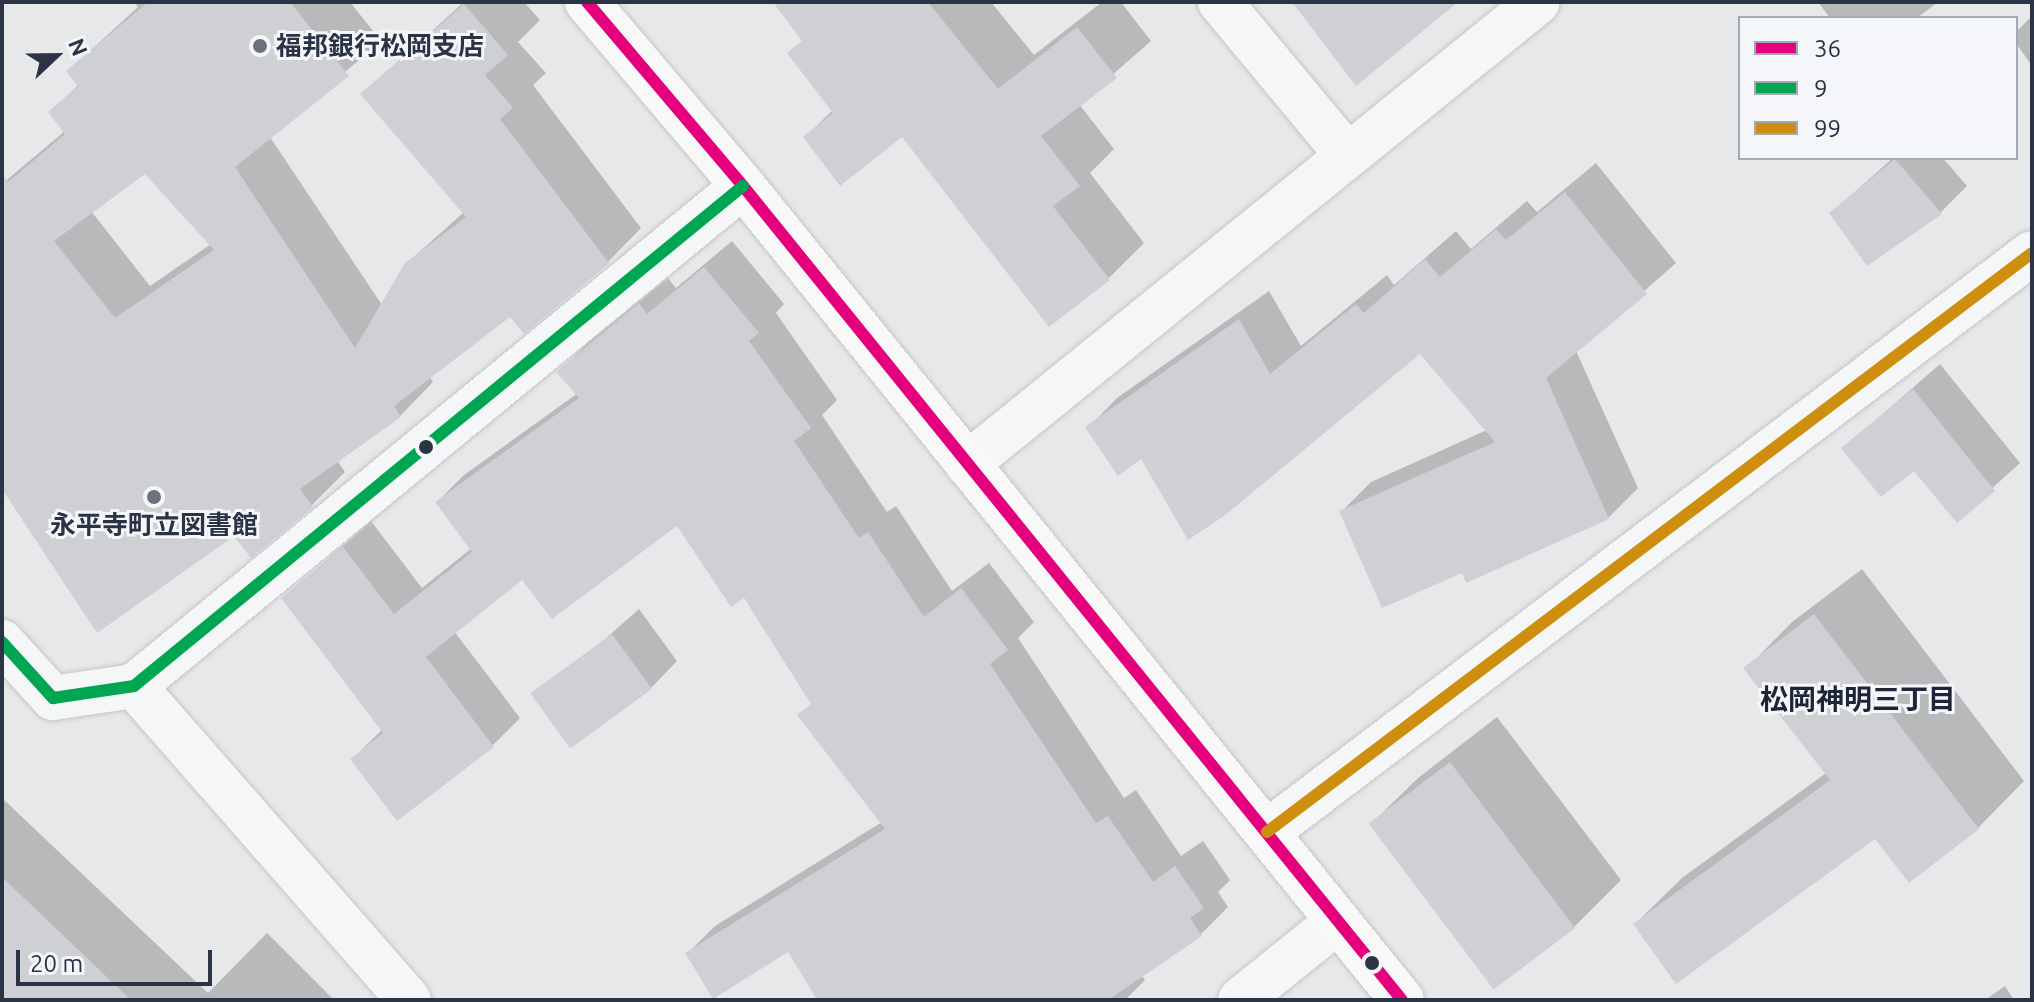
<!DOCTYPE html>
<meta charset="utf-8">
<style>
body{margin:0}
#map{position:relative;width:2034px;height:1002px;overflow:hidden;background:#e6e8ea;font-family:Ubuntu,"Noto Sans JP",sans-serif}
div>[style]{position:absolute}
[style*='--x']{left:calc(var(--x)*1px);top:calc(var(--y)*1px);width:calc(var(--w)*1px);rotate:calc(var(--a)*1deg)}
.shadow>*{inset:0;background:#0003}
.building>*{inset:0;background:#ced0d3;transform-origin:0 0}
.roads{filter:drop-shadow(0 0 2px #c4c6c8) drop-shadow(0 0 2px #c4c6c8)}
.street>*{height:44px;margin:-22px;padding:0 22px;transform-origin:22px;border-radius:22px;background:#f5f6f7}
.highway>*{height:44px;margin:-22px;padding:0 22px;transform-origin:22px;border-radius:22px;background:#f8f8f8}
.bus-1>*{height:12px;margin:-6px;padding:0 6px;transform-origin:6px;border-radius:6px;background:#e5007d}
.bus-2>*{height:12px;margin:-6px;padding:0 6px;transform-origin:6px;border-radius:6px;background:#00a651}
.bus-3>*{height:12px;margin:-6px;padding:0 6px;transform-origin:6px;border-radius:6px;background:#ce8f0e}
.dots>*{width:22px;height:22px;translate:-50% -50%;box-sizing:border-box;border:4px solid #f4f6f9;border-radius:50%}
span{translate:-50% -50%;white-space:nowrap;text-align:center;line-height:1.15;-webkit-text-stroke:6px #f4f6f9;paint-order:stroke}
.poi-label{font-size:26px;color:#2b3445;font-weight:700}
.left{translate:0 -50%;text-align:left}
.neighbourhood-label{font-size:28px;color:#1d2536;font-weight:700}
.frame{position:absolute;inset:0;border:4px solid #2b3445;pointer-events:none}
.legend{position:absolute;left:1738px;top:16px;width:280px;height:144px;box-sizing:border-box;background:#f4f6f9;border:2px solid #a4a8b1;margin:0;padding:10px 14px;list-style:none;font-size:24px;color:#2b3445}
.legend li{display:flex;align-items:center;gap:16px;height:40px}
.legend b{width:40px;border:2px solid #a4a8b1}
.north{position:absolute;left:16px;top:16px;width:80px;height:80px;-webkit-text-stroke:6px #f4f6f9;paint-order:stroke;rotate:68deg;font-size:22px;font-weight:700;line-height:32px;text-align:center;color:#2b3445}
.north::after{content:'';display:block;margin:auto;width:28px;height:36px;background:#2b3445;clip-path:polygon(50% 0,100% 100%,50% 72%,0 100%)}
.scale{position:absolute;left:16px;top:950px;width:196px;height:36px;box-sizing:border-box;border:4px solid #2b3445;border-top:0;padding-left:10px;font-size:24px;line-height:28px;white-space:nowrap;color:#2b3445;-webkit-text-stroke:6px #f4f6f9;paint-order:stroke}
</style>
<div id="map">
<div class="shadow">
<i style="clip-path:polygon(evenodd,134px 2px,350px 2px,381px 41px,270px 137px,382px 305px,406px 264px,464px 212px,362px 94px,464px 2px,524px 2px,540px 20px,518px 42px,546px 73px,533px 85px,641px 228px,608px 262px,510px 314px,429px 376px,433px 382px,400px 416px,337px 460px,345px 472px,312px 505px,235px 533px,2px 485px,2px 184px,65px 131px,51px 112px,79px 84px,68px 71px,138px 7px,134px 2px,145px 172px,211px 244px,150px 286px,91px 211px,145px 172px)"></i>
<i style="clip-path:polygon(776px 2px,991px 2px,1034px 55px,1102px 2px,1121px 2px,1151px 41px,1079px 104px,1114px 149px,1090px 173px,1144px 243px,1109px 278px,902px 135px,805px 137px,833px 110px,789px 54px,804px 39px)"></i>
<i style="clip-path:polygon(1818px 2px,1938px 2px,1917px 18px,1830px 18px)"></i>
<i style="clip-path:polygon(2032px 16px,2032px 66px,2016px 43px,2016px 32px)"></i>
<i style="clip-path:polygon(1893px 158px,1943px 158px,1967px 186px,1941px 212px,1867px 263px,1831px 213px)"></i>
<i style="clip-path:polygon(1596px 163px,1676px 263px,1576px 351px,1638px 488px,1608px 518px,1463px 571px,1341px 512px,1371px 482px,1487px 430px,1420px 352px,1142px 456px,1088px 428px,1117px 398px,1269px 291px,1301px 346px,1387px 275px,1394px 285px,1456px 231px,1471px 249px,1527px 201px,1537px 212px)"></i>
<i style="clip-path:polygon(732px 241px,784px 304px,776px 313px,837px 400px,822px 415px,887px 512px,896px 506px,952px 591px,989px 563px,1034px 622px,1018px 638px,1124px 798px,1136px 790px,1181px 856px,1203px 841px,1230px 880px,1218px 892px,1228px 907px,1201px 934px,1141px 975px,1145px 980px,1125px 1000px,820px 1000px,788px 950px,688px 953px,715px 926px,882px 822px,800px 715px,812px 703px,745px 595px,677px 523px,523px 577px,454px 631px,520px 718px,493px 745px,352px 759px,382px 730px,284px 598px,371px 521px,422px 588px,472px 548px,437px 502px,464px 475px,578px 393px,559px 372px,586px 344px,668px 278px,676px 288px)"></i>
<i style="clip-path:polygon(1940px 364px,2020px 463px,1957px 520px,1914px 468px,1844px 448px)"></i>
<i style="clip-path:polygon(1862px 569px,2024px 781px,1978px 828px,1875px 836px,1635px 924px,1682px 878px,1826px 773px,1746px 669px,1792px 622px)"></i>
<i style="clip-path:polygon(639px 609px,677px 661px,651px 688px,537px 699px)"></i>
<i style="clip-path:polygon(1497px 717px,1621px 880px,1574px 927px,1371px 824px,1418px 778px)"></i>
<i style="clip-path:polygon(2px 798px,208px 993px,267px 933px,334px 1000px,2px 1000px)"></i>
<i style="clip-path:polygon(2005px 986px,2014px 1000px,1985px 1000px)"></i>
</div>
<div class="building">
<i style="clip-path:polygon(evenodd,148px 2px,290px 2px,349px 76px,235px 167px,355px 348px,405px 263px,466px 217px,360px 94px,464px 4px,508px 55px,485px 75px,513px 108px,500px 119px,609px 263px,524px 334px,510px 317px,394px 406px,401px 417px,300px 489px,313px 507px,251px 558px,234px 536px,97px 633px,2px 489px,2px 174px,8px 182px,65px 134px,48px 112px,78px 86px,66px 71px,148px 2px,145px 174px,214px 250px,115px 318px,54px 241px,145px 174px)"></i>
<i style="clip-path:polygon(773px 2px,928px 2px,998px 89px,1077px 27px,1117px 78px,1041px 136px,1080px 186px,1053px 206px,1110px 280px,1049px 327px,902px 137px,840px 186px,803px 137px,833px 113px,787px 53px,802px 41px)"></i>
<i style="clip-path:polygon(1292px 2px,1458px 2px,1356px 86px)"></i>
<i style="clip-path:polygon(1895px 159px,1942px 214px,1867px 266px,1829px 213px)"></i>
<i style="clip-path:polygon(1565px 192px,1647px 294px,1546px 378px,1609px 519px,1466px 583px,1462px 573px,1382px 608px,1339px 511px,1495px 442px,1420px 354px,1224px 516px,1188px 540px,1141px 459px,1118px 476px,1085px 427px,1239px 319px,1270px 374px,1356px 304px,1364px 313px,1425px 259px,1440px 277px,1496px 229px,1506px 240px)"></i>
<i style="clip-path:polygon(704px 267px,759px 333px,749px 341px,811px 428px,794px 441px,859px 538px,868px 532px,924px 617px,961px 588px,1008px 650px,990px 664px,1096px 823px,1108px 816px,1153px 882px,1175px 866px,1204px 908px,1190px 918px,1202px 936px,1108px 1000px,817px 1000px,788px 952px,713px 999px,685px 953px,885px 829px,797px 715px,811px 704px,744px 598px,731px 607px,677px 526px,552px 619px,522px 580px,426px 657px,494px 747px,397px 821px,350px 759px,383px 733px,281px 598px,343px 547px,394px 614px,472px 552px,435px 502px,579px 398px,556px 372px,639px 303px,647px 314px)"></i>
<i style="clip-path:polygon(1913px 389px,1995px 491px,1957px 523px,1914px 471px,1881px 497px,1841px 448px)"></i>
<i style="clip-path:polygon(1814px 614px,1979px 829px,1909px 883px,1875px 839px,1676px 984px,1633px 924px,1830px 780px,1743px 668px)"></i>
<i style="left:612px;top:634px;width:68px;height:101px;rotate:54deg"></i>
<i style="left:1450px;top:762px;width:208px;height:102px;rotate:53deg"></i>
<i style="clip-path:polygon(2px 877px,131px 1000px,2px 1000px)"></i>
</div>
<div class="roads">
<div class="street">
<i style="--x:1220;--y:2;--w:200;--a:50.3"></i>
<i style="--x:967;--y:464;--w:734;--a:-38.98"></i>
<i style="--x:2;--y:642;--w:76;--a:47.7"></i>
<i style="--x:53;--y:698;--w:82;--a:-8.4"></i>
<i style="--x:134;--y:686;--w:788;--a:-39.39"></i>
<i style="--x:134;--y:686;--w:417;--a:48.8"></i>
<i style="--x:1267;--y:832;--w:959;--a:-37.12"></i>
<i style="--x:1240;--y:1000;--w:126;--a:-38.9"></i>
</div>
<div class="highway">
<i style="--x:587;--y:2;--w:241;--a:49.7"></i>
<i style="--x:743;--y:186;--w:1047;--a:51.01"></i>
</div>
</div>
<div class="bus-1">
<i style="--x:587;--y:2;--w:241;--a:49.7"></i>
<i style="--x:743;--y:186;--w:1047;--a:51.01"></i>
</div>
<div class="bus-2">
<i style="--x:2;--y:642;--w:76;--a:47.7"></i>
<i style="--x:53;--y:698;--w:82;--a:-8.4"></i>
<i style="--x:134;--y:686;--w:788;--a:-39.39"></i>
</div>
<div class="bus-3">
<i style="--x:1267;--y:832;--w:959;--a:-37.12"></i>
</div>
<div class="dots">
<i style="left:260px;top:46px;background:#6c737f"></i>
<i style="left:426px;top:447px;background:#2b3445"></i>
<i style="left:154px;top:497px;background:#6c737f"></i>
<i style="left:1372px;top:963px;background:#2b3445"></i>
</div>
<div class="poi-label">
<span class="left" style="left:276px;top:46px">福邦銀行松岡支店</span>
<span style="left:154px;top:525px">永平寺町立図書館</span>
</div>
<div class="neighbourhood-label">
<span style="left:1858px;top:699px">松岡神明三丁目</span>
</div>
<div class="frame"></div>
<ul class="legend">
<li><b style="height:10px;background:#e5007d"></b>36</li>
<li><b style="height:10px;background:#00a651"></b>9</li>
<li><b style="height:10px;background:#ce8f0e"></b>99</li>
</ul>
<div class="north">N</div>
<div class="scale">20 m</div>
</div>
